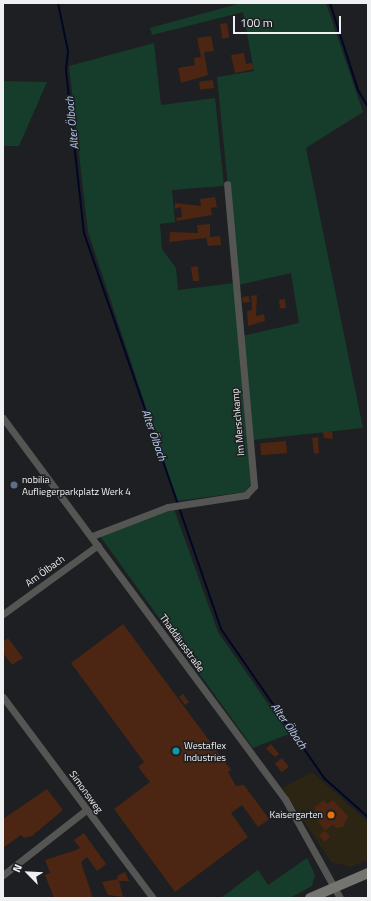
<!DOCTYPE html>
<meta charset="utf-8">
<style>
body{margin:0}
#map{position:relative;width:371px;height:901px;overflow:hidden;background:#1d1f22;font-family:"Titillium Web",sans-serif}
div>[style]{position:absolute}
[style*='--x']{left:calc(var(--x)*1px);top:calc(var(--y)*1px);width:calc(var(--w)*1px);rotate:calc(var(--a)*1deg)}
.commercial>*{inset:0;background:#2d2514}
.green>*{inset:0;background:#163d2b}
.stream>*{height:2px;margin:-1px;padding:0 1px;transform-origin:1px;border-radius:1px;background:#000725}
.building>*{inset:0;background:#4c2612;transform-origin:0 0}
.minor>*{height:7px;margin:-3.5px;padding:0 3.5px;transform-origin:3.5px;border-radius:3.5px;background:#555654}
.secondary>*{height:10px;margin:-5px;padding:0 5px;transform-origin:5px;border-radius:5px;background:#747571}
.dots>*{width:11px;height:11px;translate:-50% -50%;box-sizing:border-box;border:2px solid #1d1f22;border-radius:50%}
span{translate:-50% -50%;white-space:nowrap;text-align:center;line-height:1.15;-webkit-text-stroke:3px #1d1f22;paint-order:stroke}
.street-label{font-size:10px;color:#eef0f2}
.poi-label{font-size:10px;color:#eef0f2}
.left{translate:0 -50%;text-align:left}
.right{translate:-100% -50%;text-align:right}
.water-label{font-size:11px;color:#bdd3f8;font-style:italic}
.frame{position:absolute;inset:0;border:4px solid #eef0f2;pointer-events:none}
.north{position:absolute;left:8px;top:853px;width:40px;height:40px;-webkit-text-stroke:3px #1d1f22;paint-order:stroke;rotate:294deg;font-size:11px;font-weight:700;line-height:16px;text-align:center;color:#eef0f2}
.north::after{content:'';display:block;margin:auto;width:14px;height:18px;background:#eef0f2;clip-path:polygon(50% 0,100% 100%,50% 72%,0 100%)}
.scale{position:absolute;left:233px;top:16px;width:108px;height:18px;box-sizing:border-box;border:2px solid #eef0f2;border-top:0;padding-left:5px;font-size:12px;line-height:14px;white-space:nowrap;color:#eef0f2;-webkit-text-stroke:3px #1d1f22;paint-order:stroke}
</style>
<div id="map">
<div class="commercial">
<i style="clip-path:polygon(312px 772px,368px 822px,368px 860px,351px 867px,331px 862px,282px 788px)"></i>
</div>
<div class="green">
<i style="clip-path:polygon(241px 3px,326px 3px,363px 112px,306px 148px,363px 428px,252px 440px,242px 336px,299px 323px,291px 273px,238px 285px,217px 77px,254px 71px,243px 12px,152px 35px,150px 28px)"></i>
<i style="clip-path:polygon(154px 43px,161px 105px,215px 98px,224px 186px,172px 190px,175px 222px,160px 224px,162px 249px,176px 268px,178px 290px,234px 283px,251px 484px,245px 492px,177px 501px,88px 232px,69px 66px)"></i>
<i style="clip-path:polygon(3px 81px,47px 82px,19px 146px,3px 146px)"></i>
<i style="clip-path:polygon(174px 509px,218px 632px,289px 734px,253px 748px,100px 536px)"></i>
<i style="clip-path:polygon(307px 858px,315px 875px,312px 886px,290px 898px,221px 898px,258px 870px,268px 885px)"></i>
</div>
<div class="stream">
<i style="--x:58;--y:3;--w:49;--a:78.2"></i>
<i style="--x:68;--y:51;--w:19;--a:96"></i>
<i style="--x:66;--y:70;--w:164;--a:83.7"></i>
<i style="--x:84;--y:233;--w:419;--a:70.9"></i>
<i style="--x:221;--y:629;--w:181;--a:55.3"></i>
<i style="--x:324;--y:778;--w:59;--a:41.6"></i>
<i style="--x:330;--y:3;--w:91;--a:72.2"></i>
<i style="--x:358;--y:90;--w:20;--a:60"></i>
</div>
<div class="building">
<i style="left:227px;top:23px;width:15px;height:7px;rotate:82deg"></i>
<i style="clip-path:polygon(211px 36px,214px 51px,204px 52px,208px 75px,181px 83px,178px 68px,195px 65px,194px 58px,201px 57px,197px 38px)"></i>
<i style="clip-path:polygon(244px 53px,246px 64px,252px 63px,254px 69px,235px 73px,231px 55px)"></i>
<i style="left:213px;top:80px;width:8px;height:14px;rotate:83deg"></i>
<i style="clip-path:polygon(215px 197px,217px 207px,211px 208px,212px 215px,177px 221px,176px 218px,182px 217px,181px 207px,175px 209px,175px 203px,201px 206px,200px 199px)"></i>
<i style="clip-path:polygon(210px 224px,210px 237px,220px 236px,221px 245px,208px 246px,206px 238px,169px 242px,170px 232px,198px 233px,197px 225px)"></i>
<i style="clip-path:polygon(198px 266px,199px 281px,193px 281px,191px 267px)"></i>
<i style="clip-path:polygon(257px 295px,256px 316px,264px 314px,265px 321px,248px 326px,247px 311px,252px 310px,251px 296px)"></i>
<i style="left:249px;top:296px;width:6px;height:7px;rotate:81deg"></i>
<i style="left:285px;top:299px;width:9px;height:6px;rotate:84deg"></i>
<i style="clip-path:polygon(332px 431px,333px 439px,324px 438px,323px 432px)"></i>
<i style="clip-path:polygon(318px 437px,319px 453px,314px 454px,312px 438px)"></i>
<i style="left:286px;top:441px;width:12px;height:26px;rotate:85deg"></i>
<i style="clip-path:polygon(123px 624px,231px 770px,228px 772px,236px 786px,244px 785px,269px 819px,258px 827px,242px 805px,231px 813px,248px 837px,175px 892px,114px 809px,150px 782px,138px 767px,144px 762px,71px 663px)"></i>
<i style="clip-path:polygon(8px 638px,23px 658px,12px 665px,3px 653px,3px 642px)"></i>
<i style="left:183px;top:694px;width:10px;height:5px;rotate:53deg"></i>
<i style="clip-path:polygon(271px 744px,279px 754px,275px 757px,266px 749px)"></i>
<i style="left:282px;top:758px;width:11px;height:9px;rotate:52deg"></i>
<i style="clip-path:polygon(47px 789px,63px 810px,32px 836px,24px 838px,21px 835px,3px 848px,3px 819px)"></i>
<i style="clip-path:polygon(324px 800px,327px 804px,333px 800px,348px 816px,343px 827px,336px 828px,333px 824px,325px 831px,330px 837px,324px 842px,319px 835px,325px 831px,314px 815px,315px 807px)"></i>
<i style="clip-path:polygon(84px 833px,106px 864px,97px 871px,87px 857px,81px 862px,93px 898px,54px 898px,45px 875px,50px 873px,45px 860px,76px 850px,80px 848px,74px 840px)"></i>
<i style="clip-path:polygon(125px 872px,129px 881px,119px 881px,123px 897px,108px 895px,102px 882px,118px 879px,117px 876px)"></i>
</div>
<div class="minor">
<i style="--x:3;--y:418;--w:474;--a:53.5"></i>
<i style="--x:285;--y:799;--w:113;--a:60.9"></i>
<i style="--x:92;--y:536;--w:81;--a:-20.9"></i>
<i style="--x:168;--y:507;--w:79;--a:-8.7"></i>
<i style="--x:246;--y:495;--w:12;--a:-48"></i>
<i style="--x:254;--y:486;--w:303;--a:-95.1"></i>
<i style="--x:3;--y:614;--w:117;--a:-36"></i>
<i style="--x:3;--y:697;--w:251;--a:53.3"></i>
<i style="--x:3;--y:875;--w:105;--a:-38.1"></i>
</div>
<div class="secondary">
<i style="--x:310;--y:898;--w:63;--a:-23.3"></i>
</div>
<div class="dots">
<i style="left:14px;top:485px;background:#5c6f8a"></i>
<i style="left:176px;top:751px;background:#0f9aa8"></i>
<i style="left:331px;top:815px;background:#e8710a"></i>
</div>
<div class="street-label">
<span style="left:238px;top:422px;rotate:-95deg">Im Merschkamp</span>
<span style="left:45px;top:571px;rotate:-36deg">Am Ölbach</span>
<span style="left:182px;top:643px;rotate:54deg">Thaddäusstraße</span>
<span style="left:86px;top:792px;rotate:54deg">Simonsweg</span>
</div>
<div class="poi-label">
<span class="left" style="left:22px;top:485px">nobilia<br>Aufliegerparkplatz Werk 4</span>
<span class="left" style="left:184px;top:751px">Westaflex<br>Industries</span>
<span class="right" style="left:323px;top:815px">Kaisergarten</span>
</div>
<div class="water-label">
<span style="left:72px;top:123px;rotate:-96deg">Alter Ölbach</span>
<span style="left:154px;top:435px;rotate:71deg">Alter Ölbach</span>
<span style="left:289px;top:726px;rotate:55deg">Alter Ölbach</span>
</div>
<div class="frame"></div>
<div class="north">N</div>
<div class="scale">100 m</div>
</div>
